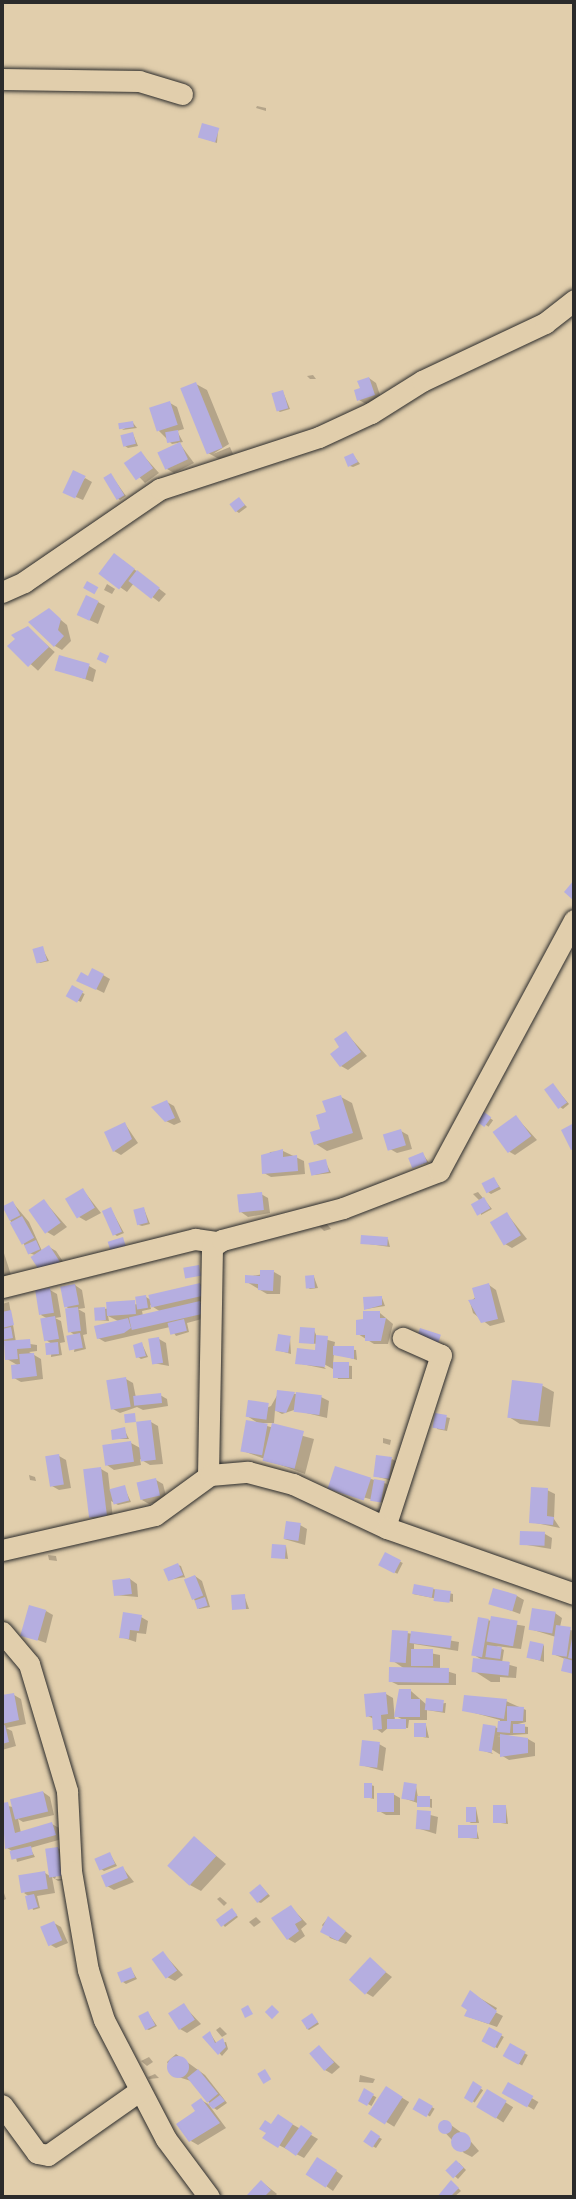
<!DOCTYPE html>
<style>
body{margin:0}
#map{position:relative;width:576px;height:2199px;overflow:hidden;background:#e1ceac;font-family:Mali,sans-serif}
div>[style]{position:absolute}
[style*='--x']{left:calc(var(--x)*1px);top:calc(var(--y)*1px);width:calc(var(--w)*1px);rotate:calc(var(--a)*1deg)}
.shadow>*{inset:0;background:#0003;transform-origin:0 0}
.building>*{inset:0;background:#b5aee0;transform-origin:0 0}
.round{border-radius:50%}
.roads{filter:drop-shadow(0 0 2px #2b2b2b) drop-shadow(0 0 2px #2b2b2b)}
.minor>*{height:21px;margin:-10.5px;padding:0 10.5px;transform-origin:10.5px;border-radius:10.5px;background:#e1ceac}
span{translate:-50% -50%;white-space:nowrap;text-align:center;line-height:1.15;-webkit-text-stroke:5px #e1ceac;paint-order:stroke}
.frame{position:absolute;inset:0;border:4px solid #2b2b2b;pointer-events:none}
</style>
<div id="map">
<div class="shadow">
<i style="clip-path:polygon(257px 106px,266px 108px,266px 111px,256px 108px)"></i>
<i style="clip-path:polygon(218px 130px,217px 143px,203px 138px)"></i>
<i style="clip-path:polygon(307px 376px,313px 375px,316px 379px,310px 379px)"></i>
<i style="clip-path:polygon(369px 378px,376px 383px,381px 398px,366px 404px,359px 400px)"></i>
<i style="clip-path:polygon(196px 384px,207px 390px,229px 444px,213px 454px,230px 447px,233px 454px,219px 459px,208px 453px)"></i>
<i style="clip-path:polygon(283px 392px,290px 409px,280px 412px,277px 410px)"></i>
<i style="clip-path:polygon(170px 403px,177px 407px,184px 429px,177px 431px,183px 442px,172px 444px,159px 431px)"></i>
<i style="clip-path:polygon(133px 423px,137px 428px,122px 430px)"></i>
<i style="clip-path:polygon(133px 434px,138px 446px,128px 448px,125px 446px)"></i>
<i style="clip-path:polygon(180px 444px,194px 463px,174px 473px,167px 469px)"></i>
<i style="clip-path:polygon(141px 453px,159px 473px,145px 483px,127px 464px)"></i>
<i style="clip-path:polygon(353px 455px,360px 464px,353px 467px,350px 466px)"></i>
<i style="clip-path:polygon(111px 475px,126px 496px,120px 500px,117px 498px)"></i>
<i style="clip-path:polygon(85px 478px,92px 482px,83px 500px,71px 495px)"></i>
<i style="clip-path:polygon(239px 499px,247px 507px,239px 513px,236px 511px)"></i>
<i style="clip-path:polygon(121px 559px,166px 594px,159px 602px,134px 583px,127px 592px,100px 573px)"></i>
<i style="clip-path:polygon(107px 584px,115px 589px,112px 594px,104px 590px)"></i>
<i style="clip-path:polygon(98px 602px,105px 606px,98px 624px,87px 619px)"></i>
<i style="clip-path:polygon(49px 610px,67px 625px,71px 641px,62px 650px,55px 646px)"></i>
<i style="left:28px;top:628px;width:36px;height:25px;rotate:42deg"></i>
<i style="clip-path:polygon(89px 666px,96px 670px,93px 682px,57px 669px)"></i>
<i style="clip-path:polygon(42px 948px,49px 961px,40px 963px,37px 961px)"></i>
<i style="clip-path:polygon(103px 975px,110px 979px,104px 993px,86px 984px,89px 978px)"></i>
<i style="left:72px;top:988px;width:14px;height:9px;rotate:25deg"></i>
<i style="clip-path:polygon(346px 1033px,367px 1056px,348px 1070px,341px 1066px)"></i>
<i style="clip-path:polygon(553px 1085px,569px 1104px,563px 1109px,560px 1107px)"></i>
<i style="clip-path:polygon(341px 1097px,352px 1103px,363px 1139px,327px 1151px,316px 1144px,328px 1113px)"></i>
<i style="clip-path:polygon(167px 1102px,174px 1106px,181px 1122px,174px 1125px,166px 1121px)"></i>
<i style="left:480px;top:1111px;width:16px;height:8px;rotate:35deg"></i>
<i style="clip-path:polygon(516px 1117px,537px 1140px,515px 1155px,508px 1151px)"></i>
<i style="clip-path:polygon(125px 1124px,138px 1143px,121px 1155px,114px 1151px)"></i>
<i style="clip-path:polygon(401px 1131px,408px 1135px,412px 1149px,397px 1153px,390px 1149px)"></i>
<i style="clip-path:polygon(283px 1151px,304px 1161px,305px 1174px,271px 1177px,264px 1173px,270px 1152px)"></i>
<i style="clip-path:polygon(423px 1154px,429px 1163px,413px 1166px)"></i>
<i style="clip-path:polygon(325px 1161px,331px 1173px,314px 1175px)"></i>
<i style="clip-path:polygon(494px 1179px,501px 1189px,491px 1194px,488px 1192px)"></i>
<i style="clip-path:polygon(83px 1190px,101px 1213px,86px 1221px,79px 1217px)"></i>
<i style="clip-path:polygon(478px 1192px,492px 1209px,481px 1215px,480px 1201px,473px 1194px)"></i>
<i style="clip-path:polygon(261px 1194px,268px 1198px,270px 1213px,248px 1217px,241px 1212px)"></i>
<i style="clip-path:polygon(44px 1201px,67px 1227px,54px 1236px,47px 1232px)"></i>
<i style="clip-path:polygon(13px 1203px,29px 1222px,42px 1251px,49px 1247px,56px 1251px,66px 1266px,29px 1253px,10px 1220px)"></i>
<i style="clip-path:polygon(111px 1209px,124px 1233px,117px 1236px,114px 1234px)"></i>
<i style="clip-path:polygon(144px 1209px,150px 1224px,142px 1226px,139px 1225px)"></i>
<i style="clip-path:polygon(507px 1214px,527px 1239px,512px 1248px,505px 1244px)"></i>
<i style="clip-path:polygon(326px 1223px,331px 1229px,324px 1231px,319px 1226px)"></i>
<i style="clip-path:polygon(388px 1239px,390px 1247px,362px 1243px)"></i>
<i style="clip-path:polygon(2px 1247px,11px 1275px,4px 1277px,2px 1276px)"></i>
<i style="clip-path:polygon(274px 1272px,281px 1276px,280px 1294px,267px 1294px,247px 1282px,247px 1277px)"></i>
<i style="clip-path:polygon(314px 1277px,318px 1288px,310px 1289px,307px 1287px)"></i>
<i style="clip-path:polygon(evenodd,200px 1284px,207px 1289px,210px 1300px,199px 1302px,207px 1307px,202px 1319px,187px 1323px,189px 1332px,176px 1336px,170px 1327px,105px 1342px,98px 1338px,118px 1321px,108px 1316px,109px 1321px,97px 1320px,104px 1309px,138px 1304px,146px 1297px,151px 1300px,200px 1284px,150px 1305px,161px 1312px,143px 1316px,142px 1311px,151px 1309px,150px 1305px)"></i>
<i style="clip-path:polygon(75px 1285px,82px 1290px,85px 1308px,78px 1309px,85px 1313px,87px 1334px,83px 1335px,86px 1349px,74px 1352px,76px 1336px,69px 1331px,71px 1310px,65px 1306px)"></i>
<i style="clip-path:polygon(489px 1285px,496px 1290px,505px 1322px,490px 1326px,473px 1313px,470px 1302px)"></i>
<i style="clip-path:polygon(50px 1290px,57px 1294px,61px 1317px,55px 1318px,61px 1321px,65px 1342px,60px 1343px,62px 1355px,51px 1357px,52px 1344px,46px 1340px,48px 1319px,41px 1315px)"></i>
<i style="clip-path:polygon(382px 1298px,385px 1306px,366px 1309px)"></i>
<i style="clip-path:polygon(9px 1302px,16px 1342px,37px 1345px,37px 1351px,29px 1352px,41px 1359px,43px 1379px,21px 1382px,14px 1378px,19px 1366px,7px 1359px,2px 1327px,2px 1304px)"></i>
<i style="clip-path:polygon(380px 1313px,393px 1324px,388px 1344px,374px 1344px,358px 1334px)"></i>
<i style="clip-path:polygon(314px 1330px,317px 1337px,335px 1342px,334px 1348px,356px 1350px,357px 1360px,334px 1353px,333px 1364px,352px 1366px,352px 1379px,338px 1379px,335px 1370px,318px 1361px,326px 1369px,297px 1363px,316px 1352px,317px 1344px,301px 1342px)"></i>
<i style="clip-path:polygon(290px 1338px,291px 1354px,277px 1350px)"></i>
<i style="clip-path:polygon(159px 1339px,166px 1343px,169px 1366px,153px 1363px)"></i>
<i style="clip-path:polygon(142px 1344px,148px 1357px,141px 1359px,138px 1357px)"></i>
<i style="clip-path:polygon(126px 1379px,133px 1383px,136px 1398px,160px 1395px,167px 1399px,168px 1406px,143px 1410px,137px 1407px,120px 1413px,113px 1409px)"></i>
<i style="clip-path:polygon(514px 1382px,543px 1386px,554px 1392px,550px 1427px,520px 1424px,509px 1417px)"></i>
<i style="clip-path:polygon(279px 1392px,321px 1397px,329px 1401px,327px 1418px,294px 1410px,282px 1414px,275px 1410px,274px 1423px,258px 1423px,247px 1416px,271px 1406px)"></i>
<i style="clip-path:polygon(436px 1415px,450px 1418px,447px 1431px,437px 1429px)"></i>
<i style="clip-path:polygon(151px 1422px,158px 1426px,163px 1464px,150px 1465px,140px 1459px,141px 1465px,114px 1470px,107px 1465px,131px 1443px,142px 1449px)"></i>
<i style="clip-path:polygon(267px 1426px,314px 1439px,305px 1474px,243px 1451px)"></i>
<i style="clip-path:polygon(124px 1429px,129px 1439px,114px 1439px)"></i>
<i style="clip-path:polygon(383px 1438px,391px 1440px,390px 1445px,383px 1443px)"></i>
<i style="clip-path:polygon(59px 1456px,66px 1460px,71px 1488px,59px 1490px,52px 1486px)"></i>
<i style="clip-path:polygon(392px 1459px,399px 1463px,396px 1482px,375px 1476px)"></i>
<i style="clip-path:polygon(101px 1469px,108px 1473px,110px 1491px,124px 1487px,131px 1502px,118px 1505px,111px 1501px,113px 1519px,97px 1521px,90px 1517px)"></i>
<i style="clip-path:polygon(29px 1475px,35px 1477px,36px 1481px,30px 1480px)"></i>
<i style="clip-path:polygon(371px 1479px,387px 1484px,384px 1503px,330px 1488px)"></i>
<i style="clip-path:polygon(156px 1480px,163px 1484px,167px 1500px,149px 1504px,142px 1500px)"></i>
<i style="clip-path:polygon(547px 1490px,555px 1494px,554px 1519px,560px 1528px,531px 1522px)"></i>
<i style="clip-path:polygon(300px 1525px,307px 1529px,305px 1545px,284px 1539px)"></i>
<i style="clip-path:polygon(545px 1534px,552px 1538px,551px 1549px,521px 1544px)"></i>
<i style="clip-path:polygon(286px 1546px,288px 1559px,273px 1557px)"></i>
<i style="left:385px;top:1554px;width:20px;height:12px;rotate:27deg"></i>
<i style="clip-path:polygon(48px 1555px,56px 1556px,57px 1561px,49px 1560px)"></i>
<i style="clip-path:polygon(178px 1565px,181px 1566px,186px 1580px,195px 1576px,202px 1581px,210px 1607px,199px 1609px,194px 1599px,185px 1577px,169px 1580px)"></i>
<i style="clip-path:polygon(130px 1579px,137px 1584px,138px 1597px,115px 1595px)"></i>
<i style="clip-path:polygon(433px 1589px,453px 1594px,453px 1602px,413px 1594px)"></i>
<i style="clip-path:polygon(244px 1595px,249px 1609px,235px 1609px)"></i>
<i style="clip-path:polygon(517px 1596px,524px 1600px,520px 1614px,490px 1603px)"></i>
<i style="clip-path:polygon(46px 1611px,53px 1615px,46px 1643px,24px 1635px)"></i>
<i style="clip-path:polygon(555px 1613px,562px 1618px,560px 1627px,574px 1631px,574px 1674px,563px 1670px,565px 1659px,553px 1654px,556px 1637px,530px 1629px)"></i>
<i style="clip-path:polygon(141px 1617px,148px 1621px,146px 1634px,137px 1633px,136px 1642px,121px 1637px)"></i>
<i style="clip-path:polygon(480px 1619px,525px 1626px,521px 1649px,496px 1646px,504px 1650px,502px 1663px,517px 1667px,516px 1678px,500px 1677px,500px 1682px,491px 1682px,474px 1671px,484px 1661px,474px 1655px)"></i>
<i style="clip-path:polygon(407px 1633px,459px 1642px,458px 1651px,414px 1644px,414px 1650px,440px 1655px,440px 1669px,456px 1674px,456px 1685px,398px 1685px,390px 1681px,405px 1669px,393px 1661px)"></i>
<i style="clip-path:polygon(544px 1645px,544px 1662px,528px 1657px)"></i>
<i style="clip-path:polygon(411px 1691px,427px 1705px,446px 1703px,445px 1713px,427px 1710px,427px 1720px,409px 1720px,408px 1728px,389px 1727px,382px 1733px,375px 1728px,374px 1719px,368px 1716px,386px 1694px,393px 1698px,395px 1721px,405px 1721px,396px 1716px)"></i>
<i style="clip-path:polygon(14px 1695px,21px 1699px,26px 1724px,6px 1728px,12px 1731px,16px 1746px,2px 1750px,2px 1697px)"></i>
<i style="clip-path:polygon(506px 1701px,526px 1710px,526px 1722px,514px 1725px,528px 1727px,528px 1734px,497px 1736px,528px 1739px,535px 1743px,535px 1756px,509px 1760px,486px 1746px,493px 1754px,481px 1750px,495px 1727px,499px 1729px,500px 1720px,464px 1710px)"></i>
<i style="clip-path:polygon(426px 1725px,429px 1738px,416px 1736px)"></i>
<i style="clip-path:polygon(379px 1744px,386px 1748px,383px 1771px,361px 1765px)"></i>
<i style="clip-path:polygon(371px 1785px,374px 1786px,374px 1799px,366px 1797px)"></i>
<i style="clip-path:polygon(416px 1786px,418px 1798px,432px 1799px,432px 1808px,403px 1798px)"></i>
<i style="clip-path:polygon(43px 1792px,50px 1797px,54px 1815px,23px 1822px,18px 1819px,21px 1833px,52px 1824px,59px 1828px,62px 1839px,30px 1848px,35px 1857px,17px 1862px,15px 1853px,7px 1848px,2px 1805px,13px 1807px)"></i>
<i style="clip-path:polygon(393px 1794px,400px 1798px,400px 1815px,386px 1815px,379px 1811px)"></i>
<i style="clip-path:polygon(506px 1807px,508px 1824px,493px 1822px)"></i>
<i style="clip-path:polygon(476px 1808px,479px 1823px,471px 1823px,468px 1821px)"></i>
<i style="clip-path:polygon(419px 1812px,438px 1817px,436px 1834px,417px 1828px)"></i>
<i style="clip-path:polygon(476px 1827px,479px 1839px,459px 1837px)"></i>
<i style="clip-path:polygon(195px 1838px,226px 1864px,201px 1891px,190px 1885px)"></i>
<i style="clip-path:polygon(58px 1848px,65px 1853px,55px 1879px,68px 1879px,58px 1881px,52px 1877px,55px 1893px,37px 1896px,40px 1908px,33px 1910px,30px 1897px,24px 1893px,45px 1873px,50px 1876px)"></i>
<i style="clip-path:polygon(110px 1854px,117px 1866px,104px 1871px,101px 1869px)"></i>
<i style="clip-path:polygon(122px 1867px,134px 1882px,114px 1890px,107px 1886px)"></i>
<i style="clip-path:polygon(261px 1886px,270px 1896px,261px 1903px,258px 1902px)"></i>
<i style="clip-path:polygon(2px 1887px,6px 1899px,2px 1901px)"></i>
<i style="clip-path:polygon(220px 1897px,227px 1903px,224px 1906px,217px 1899px)"></i>
<i style="clip-path:polygon(291px 1907px,307px 1924px,301px 1929px,305px 1936px,295px 1943px,288px 1939px)"></i>
<i style="clip-path:polygon(232px 1910px,238px 1917px,225px 1927px,218px 1919px)"></i>
<i style="clip-path:polygon(256px 1917px,261px 1922px,254px 1927px,249px 1922px)"></i>
<i style="clip-path:polygon(328px 1918px,352px 1936px,346px 1944px,330px 1938px,322px 1925px)"></i>
<i style="clip-path:polygon(54px 1923px,61px 1927px,68px 1943px,56px 1948px,49px 1944px)"></i>
<i style="clip-path:polygon(163px 1953px,183px 1975px,175px 1981px,167px 1977px)"></i>
<i style="clip-path:polygon(370px 1960px,392px 1977px,373px 1997px,366px 1993px)"></i>
<i style="clip-path:polygon(131px 1969px,137px 1979px,126px 1984px,123px 1982px)"></i>
<i style="clip-path:polygon(471px 1993px,497px 2008px,495px 2012px,503px 2016px,497px 2027px,466px 2016px)"></i>
<i style="clip-path:polygon(184px 2006px,201px 2024px,187px 2033px,180px 2029px)"></i>
<i style="clip-path:polygon(148px 2013px,157px 2026px,149px 2030px,146px 2029px)"></i>
<i style="clip-path:polygon(312px 2015px,319px 2024px,309px 2030px,306px 2028px)"></i>
<i style="clip-path:polygon(220px 2027px,227px 2034px,222px 2037px,216px 2030px)"></i>
<i style="left:490px;top:2029px;width:16px;height:13px;rotate:30deg"></i>
<i style="clip-path:polygon(210px 2033px,217px 2044px,226px 2042px,228px 2049px,222px 2056px,205px 2037px)"></i>
<i style="left:511px;top:2046px;width:19px;height:12px;rotate:28deg"></i>
<i style="clip-path:polygon(319px 2047px,340px 2067px,332px 2074px,325px 2070px)"></i>
<i style="clip-path:polygon(176px 2054px,205px 2075px,227px 2103px,217px 2110px,209px 2105px,226px 2128px,198px 2145px,191px 2141px,201px 2100px,212px 2106px,191px 2081px,175px 2076px,167px 2062px)"></i>
<i style="clip-path:polygon(149px 2057px,153px 2062px,147px 2066px,141px 2061px)"></i>
<i style="clip-path:polygon(155px 2074px,159px 2078px,149px 2079px,148px 2077px)"></i>
<i style="clip-path:polygon(360px 2075px,375px 2079px,373px 2083px,359px 2082px)"></i>
<i style="left:474px;top:2084px;width:11px;height:15px;rotate:34deg"></i>
<i style="left:509px;top:2085px;width:34px;height:9px;rotate:30deg"></i>
<i style="left:386px;top:2088px;width:27px;height:29px;rotate:31deg"></i>
<i style="left:365px;top:2091px;width:13px;height:10px;rotate:29deg"></i>
<i style="left:488px;top:2091px;width:30px;height:18px;rotate:33deg"></i>
<i style="left:420px;top:2100px;width:17px;height:9px;rotate:31deg"></i>
<i style="clip-path:polygon(278px 2116px,318px 2139px,304px 2158px,265px 2138px)"></i>
<i style="clip-path:polygon(444px 2120px,466px 2136px,479px 2151px,472px 2157px,464px 2153px,439px 2126px)"></i>
<i style="clip-path:polygon(371px 2133px,382px 2139px,376px 2148px,365px 2142px)"></i>
<i style="clip-path:polygon(325px 2163px,343px 2176px,333px 2191px,326px 2186px)"></i>
<i style="clip-path:polygon(459px 2163px,466px 2170px,458px 2179px,448px 2170px)"></i>
<i style="clip-path:polygon(262px 2182px,277px 2194px,274px 2197px,250px 2194px)"></i>
<i style="clip-path:polygon(452px 2182px,461px 2191px,454px 2197px,440px 2197px)"></i>
</div>
<div class="building">
<i style="left:202px;top:123px;width:18px;height:15px;rotate:16deg"></i>
<i style="clip-path:polygon(369px 377px,375px 395px,357px 401px,354px 390px,360px 388px,357px 381px)"></i>
<i style="left:196px;top:382px;width:71px;height:17px;rotate:68deg"></i>
<i style="left:283px;top:390px;width:19px;height:12px;rotate:74deg"></i>
<i style="left:170px;top:401px;width:25px;height:22px;rotate:72deg"></i>
<i style="left:133px;top:421px;width:6px;height:15px;rotate:81deg"></i>
<i style="left:178px;top:430px;width:11px;height:13px;rotate:80deg"></i>
<i style="left:133px;top:432px;width:12px;height:13px;rotate:76deg"></i>
<i style="left:180px;top:442px;width:19px;height:25px;rotate:65deg"></i>
<i style="left:141px;top:451px;width:21px;height:21px;rotate:55deg"></i>
<i style="clip-path:polygon(353px 453px,358px 462px,348px 467px,344px 457px)"></i>
<i style="left:73px;top:470px;width:14px;height:25px;rotate:25deg"></i>
<i style="left:111px;top:473px;width:26px;height:9px;rotate:59deg"></i>
<i style="left:239px;top:497px;width:10px;height:12px;rotate:53deg"></i>
<i style="left:114px;top:553px;width:26px;height:26px;rotate:37deg"></i>
<i style="left:137px;top:570px;width:29px;height:14px;rotate:38deg"></i>
<i style="left:87px;top:581px;width:13px;height:8px;rotate:29deg"></i>
<i style="left:86px;top:595px;width:14px;height:22px;rotate:25deg"></i>
<i style="clip-path:polygon(49px 608px,61px 619px,58px 630px,64px 636px,54px 647px,28px 622px)"></i>
<i style="clip-path:polygon(28px 626px,49px 647px,28px 667px,7px 646px,15px 639px,11px 635px)"></i>
<i style="left:100px;top:652px;width:10px;height:8px;rotate:24deg"></i>
<i style="left:59px;top:655px;width:32px;height:16px;rotate:16deg"></i>
<i style="clip-path:polygon(574px 880px,574px 899px,573px 900px,564px 892px)"></i>
<i style="left:43px;top:946px;width:15px;height:11px;rotate:74deg"></i>
<i style="clip-path:polygon(92px 968px,104px 974px,96px 990px,76px 981px,81px 972px,88px 976px)"></i>
<i style="left:72px;top:985px;width:13px;height:13px;rotate:29deg"></i>
<i style="clip-path:polygon(346px 1031px,361px 1052px,340px 1067px,330px 1054px,339px 1047px,334px 1039px)"></i>
<i style="left:553px;top:1083px;width:24px;height:11px;rotate:54deg"></i>
<i style="clip-path:polygon(341px 1095px,353px 1133px,314px 1145px,310px 1132px,320px 1129px,316px 1115px,326px 1112px,322px 1101px)"></i>
<i style="clip-path:polygon(167px 1100px,175px 1118px,165px 1122px,151px 1107px)"></i>
<i style="left:480px;top:1109px;width:14px;height:12px;rotate:36deg"></i>
<i style="left:516px;top:1115px;width:26px;height:29px;rotate:54deg"></i>
<i style="clip-path:polygon(125px 1122px,132px 1139px,113px 1152px,104px 1132px)"></i>
<i style="clip-path:polygon(574px 1123px,574px 1149px,571px 1150px,561px 1130px)"></i>
<i style="left:401px;top:1129px;width:17px;height:19px;rotate:73deg"></i>
<i style="clip-path:polygon(283px 1149px,283px 1157px,297px 1155px,298px 1171px,262px 1174px,261px 1155px)"></i>
<i style="left:423px;top:1152px;width:11px;height:16px;rotate:68deg"></i>
<i style="left:326px;top:1159px;width:13px;height:18px;rotate:77deg"></i>
<i style="left:494px;top:1177px;width:11px;height:14px;rotate:63deg"></i>
<i style="left:83px;top:1188px;width:23px;height:21px;rotate:59deg"></i>
<i style="left:262px;top:1192px;width:18px;height:25px;rotate:84deg"></i>
<i style="left:484px;top:1197px;width:13px;height:15px;rotate:61deg"></i>
<i style="left:44px;top:1199px;width:29px;height:19px;rotate:55deg"></i>
<i style="left:13px;top:1201px;width:16px;height:12px;rotate:63deg"></i>
<i style="left:111px;top:1207px;width:27px;height:10px;rotate:66deg"></i>
<i style="left:144px;top:1207px;width:16px;height:11px;rotate:76deg"></i>
<i style="left:507px;top:1212px;width:27px;height:20px;rotate:59deg"></i>
<i style="left:22px;top:1216px;width:25px;height:14px;rotate:61deg"></i>
<i style="left:361px;top:1235px;width:27px;height:9px;rotate:4deg"></i>
<i style="left:123px;top:1237px;width:14px;height:16px;rotate:73deg"></i>
<i style="left:36px;top:1240px;width:10px;height:13px;rotate:66deg"></i>
<i style="left:49px;top:1245px;width:20px;height:22px;rotate:57deg"></i>
<i style="left:199px;top:1265px;width:11px;height:16px;rotate:80deg"></i>
<i style="clip-path:polygon(260px 1270px,274px 1270px,273px 1291px,258px 1290px,258px 1284px,245px 1283px,245px 1275px,260px 1276px)"></i>
<i style="left:314px;top:1275px;width:13px;height:9px;rotate:86deg"></i>
<i style="left:200px;top:1283px;width:13px;height:53px;rotate:77deg"></i>
<i style="clip-path:polygon(489px 1283px,498px 1319px,481px 1323px,468px 1300px,475px 1299px,472px 1288px)"></i>
<i style="left:75px;top:1284px;width:21px;height:15px;rotate:79deg"></i>
<i style="left:50px;top:1288px;width:25px;height:15px;rotate:81deg"></i>
<i style="left:146px;top:1295px;width:13px;height:11px;rotate:81deg"></i>
<i style="clip-path:polygon(382px 1296px,382px 1305px,364px 1310px,363px 1297px)"></i>
<i style="left:135px;top:1300px;width:14px;height:29px;rotate:86deg"></i>
<i style="left:200px;top:1301px;width:13px;height:73px;rotate:77deg"></i>
<i style="left:78px;top:1307px;width:24px;height:13px;rotate:83deg"></i>
<i style="left:105px;top:1307px;width:13px;height:11px;rotate:86deg"></i>
<i style="clip-path:polygon(11px 1310px,14px 1325px,2px 1328px,2px 1312px)"></i>
<i style="clip-path:polygon(363px 1311px,380px 1311px,380px 1318px,386px 1318px,381px 1341px,365px 1341px,365px 1335px,356px 1335px,356px 1320px,363px 1319px)"></i>
<i style="left:55px;top:1316px;width:23px;height:15px;rotate:80deg"></i>
<i style="clip-path:polygon(128px 1318px,131px 1328px,124px 1333px,97px 1339px,94px 1326px)"></i>
<i style="left:184px;top:1319px;width:12px;height:17px;rotate:76deg"></i>
<i style="clip-path:polygon(11px 1327px,13px 1338px,2px 1340px,2px 1329px)"></i>
<i style="left:300px;top:1327px;width:15px;height:16px;rotate:4deg"></i>
<i style="left:420px;top:1328px;width:22px;height:12px;rotate:18deg"></i>
<i style="left:80px;top:1333px;width:15px;height:14px;rotate:79deg"></i>
<i style="left:278px;top:1334px;width:13px;height:17px;rotate:9deg"></i>
<i style="clip-path:polygon(316px 1335px,328px 1336px,325px 1367px,295px 1364px,297px 1348px,315px 1350px)"></i>
<i style="left:159px;top:1337px;width:26px;height:11px;rotate:81deg"></i>
<i style="clip-path:polygon(30px 1339px,31px 1348px,17px 1349px,18px 1359px,5px 1360px,4px 1341px)"></i>
<i style="left:58px;top:1342px;width:12px;height:13px;rotate:85deg"></i>
<i style="clip-path:polygon(142px 1342px,146px 1356px,136px 1358px,133px 1345px)"></i>
<i style="clip-path:polygon(333px 1346px,354px 1346px,354px 1359px,333px 1355px)"></i>
<i style="clip-path:polygon(34px 1353px,37px 1376px,12px 1379px,11px 1365px,20px 1364px,19px 1354px)"></i>
<i style="left:333px;top:1362px;width:16px;height:16px"></i>
<i style="left:126px;top:1377px;width:30px;height:20px;rotate:81deg"></i>
<i style="left:512px;top:1380px;width:31px;height:38px;rotate:7deg"></i>
<i style="clip-path:polygon(277px 1390px,295px 1392px,286px 1413px,275px 1411px)"></i>
<i style="left:296px;top:1392px;width:26px;height:20px;rotate:7deg"></i>
<i style="left:161px;top:1393px;width:10px;height:28px;rotate:84deg"></i>
<i style="left:248px;top:1400px;width:21px;height:17px;rotate:8deg"></i>
<i style="left:135px;top:1413px;width:9px;height:11px;rotate:84deg"></i>
<i style="left:435px;top:1413px;width:12px;height:15px;rotate:9deg"></i>
<i style="left:151px;top:1420px;width:40px;height:15px;rotate:83deg"></i>
<i style="left:246px;top:1420px;width:22px;height:32px;rotate:10deg"></i>
<i style="left:272px;top:1423px;width:33px;height:39px;rotate:14deg"></i>
<i style="clip-path:polygon(125px 1427px,127px 1438px,112px 1440px,111px 1430px)"></i>
<i style="left:131px;top:1441px;width:21px;height:29px;rotate:82deg"></i>
<i style="left:59px;top:1454px;width:31px;height:14px;rotate:81deg"></i>
<i style="left:376px;top:1455px;width:16px;height:22px;rotate:7deg"></i>
<i style="left:335px;top:1466px;width:38px;height:24px;rotate:18deg"></i>
<i style="left:101px;top:1467px;width:49px;height:18px;rotate:83deg"></i>
<i style="left:156px;top:1478px;width:18px;height:20px;rotate:77deg"></i>
<i style="left:374px;top:1479px;width:11px;height:22px;rotate:10deg"></i>
<i style="left:125px;top:1485px;width:16px;height:16px;rotate:75deg"></i>
<i style="clip-path:polygon(531px 1487px,548px 1488px,547px 1516px,554px 1517px,553px 1525px,529px 1523px)"></i>
<i style="left:286px;top:1521px;width:15px;height:18px;rotate:8deg"></i>
<i style="left:520px;top:1531px;width:25px;height:14px;rotate:2deg"></i>
<i style="left:272px;top:1544px;width:14px;height:14px;rotate:4deg"></i>
<i style="left:385px;top:1552px;width:18px;height:15px;rotate:27deg"></i>
<i style="left:178px;top:1563px;width:13px;height:16px;rotate:67deg"></i>
<i style="left:195px;top:1575px;width:22px;height:12px;rotate:68deg"></i>
<i style="left:130px;top:1578px;width:16px;height:18px;rotate:83deg"></i>
<i style="left:414px;top:1584px;width:20px;height:10px;rotate:11deg"></i>
<i style="left:493px;top:1588px;width:25px;height:17px;rotate:16deg"></i>
<i style="left:435px;top:1589px;width:16px;height:12px;rotate:7deg"></i>
<i style="left:245px;top:1594px;width:15px;height:14px;rotate:86deg"></i>
<i style="left:205px;top:1597px;width:9px;height:11px;rotate:72deg"></i>
<i style="left:29px;top:1605px;width:18px;height:32px;rotate:16deg"></i>
<i style="left:532px;top:1608px;width:24px;height:22px;rotate:9deg"></i>
<i style="clip-path:polygon(123px 1612px,142px 1615px,139px 1631px,130px 1630px,129px 1639px,119px 1638px)"></i>
<i style="left:491px;top:1616px;width:27px;height:26px;rotate:10deg"></i>
<i style="left:478px;top:1617px;width:11px;height:39px;rotate:10deg"></i>
<i style="left:556px;top:1625px;width:15px;height:30px;rotate:8deg"></i>
<i style="left:392px;top:1630px;width:16px;height:32px;rotate:4deg"></i>
<i style="left:411px;top:1631px;width:41px;height:12px;rotate:7deg"></i>
<i style="clip-path:polygon(573px 1634px,574px 1634px,574px 1659px,568px 1658px)"></i>
<i style="left:530px;top:1641px;width:14px;height:17px;rotate:12deg"></i>
<i style="left:487px;top:1645px;width:15px;height:12px;rotate:8deg"></i>
<i style="left:411px;top:1649px;width:22px;height:17px"></i>
<i style="left:473px;top:1658px;width:37px;height:14px;rotate:6deg"></i>
<i style="clip-path:polygon(564px 1658px,574px 1661px,574px 1674px,561px 1671px)"></i>
<i style="left:389px;top:1667px;width:60px;height:15px;rotate:1deg"></i>
<i style="clip-path:polygon(399px 1689px,411px 1689px,411px 1699px,420px 1699px,420px 1717px,394px 1717px)"></i>
<i style="clip-path:polygon(386px 1692px,388px 1714px,381px 1715px,382px 1729px,373px 1730px,372px 1716px,366px 1717px,364px 1694px)"></i>
<i style="clip-path:polygon(14px 1693px,19px 1720px,2px 1724px,2px 1695px)"></i>
<i style="clip-path:polygon(464px 1695px,507px 1699px,504px 1719px,462px 1711px)"></i>
<i style="left:426px;top:1698px;width:18px;height:12px;rotate:6deg"></i>
<i style="clip-path:polygon(507px 1706px,524px 1707px,523px 1721px,511px 1721px,510px 1733px,497px 1732px,498px 1721px,507px 1721px)"></i>
<i style="left:387px;top:1719px;width:19px;height:10px"></i>
<i style="left:414px;top:1723px;width:12px;height:14px"></i>
<i style="left:483px;top:1724px;width:13px;height:27px;rotate:9deg"></i>
<i style="left:513px;top:1724px;width:12px;height:9px"></i>
<i style="clip-path:polygon(5px 1725px,9px 1742px,2px 1744px,2px 1726px)"></i>
<i style="clip-path:polygon(500px 1734px,528px 1738px,528px 1753px,500px 1757px)"></i>
<i style="left:362px;top:1740px;width:18px;height:26px;rotate:6deg"></i>
<i style="left:404px;top:1782px;width:13px;height:17px;rotate:9deg"></i>
<i style="left:364px;top:1783px;width:8px;height:15px"></i>
<i style="left:43px;top:1791px;width:21px;height:34px;rotate:76deg"></i>
<i style="left:377px;top:1793px;width:17px;height:19px"></i>
<i style="left:417px;top:1796px;width:13px;height:11px"></i>
<i style="clip-path:polygon(8px 1802px,15px 1833px,52px 1822px,56px 1835px,5px 1849px,2px 1803px)"></i>
<i style="left:493px;top:1805px;width:13px;height:18px"></i>
<i style="left:466px;top:1807px;width:10px;height:15px"></i>
<i style="left:417px;top:1810px;width:14px;height:19px;rotate:4deg"></i>
<i style="left:458px;top:1825px;width:19px;height:13px"></i>
<i style="left:194px;top:1836px;width:30px;height:40px;rotate:42deg"></i>
<i style="left:31px;top:1846px;width:9px;height:22px;rotate:77deg"></i>
<i style="left:58px;top:1847px;width:29px;height:13px;rotate:82deg"></i>
<i style="left:110px;top:1852px;width:13px;height:17px;rotate:67deg"></i>
<i style="left:123px;top:1866px;width:13px;height:24px;rotate:67deg"></i>
<i style="left:45px;top:1871px;width:18px;height:27px;rotate:81deg"></i>
<i style="left:260px;top:1884px;width:13px;height:14px;rotate:51deg"></i>
<i style="clip-path:polygon(34px 1894px,38px 1907px,28px 1910px,25px 1896px)"></i>
<i style="clip-path:polygon(291px 1905px,302px 1920px,295px 1924px,299px 1931px,287px 1940px,271px 1918px)"></i>
<i style="left:232px;top:1908px;width:9px;height:20px;rotate:54deg"></i>
<i style="clip-path:polygon(328px 1916px,346px 1931px,338px 1941px,320px 1932px)"></i>
<i style="left:54px;top:1921px;width:21px;height:15px;rotate:67deg"></i>
<i style="left:163px;top:1951px;width:24px;height:14px;rotate:54deg"></i>
<i style="left:370px;top:1957px;width:22px;height:31px;rotate:43deg"></i>
<i style="left:131px;top:1967px;width:11px;height:15px;rotate:68deg"></i>
<i style="clip-path:polygon(470px 1990px,497px 2011px,489px 2024px,464px 2016px,467px 2010px,461px 2006px)"></i>
<i style="left:184px;top:2003px;width:20px;height:19px;rotate:57deg"></i>
<i style="clip-path:polygon(248px 2005px,253px 2014px,245px 2018px,241px 2009px)"></i>
<i style="left:272px;top:2005px;width:10px;height:10px;rotate:45deg"></i>
<i style="left:148px;top:2011px;width:16px;height:11px;rotate:63deg"></i>
<i style="left:312px;top:2013px;width:11px;height:13px;rotate:56deg"></i>
<i style="left:489px;top:2027px;width:15px;height:16px;rotate:28deg"></i>
<i style="clip-path:polygon(210px 2031px,215px 2043px,223px 2038px,226px 2047px,218px 2055px,202px 2037px)"></i>
<i style="left:510px;top:2043px;width:18px;height:15px;rotate:29deg"></i>
<i style="left:319px;top:2045px;width:23px;height:13px;rotate:49deg"></i>
<i class="round" style="left:167px;top:2056px;width:22px;height:22px"></i>
<i style="left:198px;top:2069px;width:32px;height:14px;rotate:51deg"></i>
<i style="left:265px;top:2069px;width:12px;height:9px;rotate:59deg"></i>
<i style="clip-path:polygon(473px 2081px,482px 2087px,472px 2103px,464px 2098px)"></i>
<i style="left:508px;top:2082px;width:29px;height:13px;rotate:29deg"></i>
<i style="left:386px;top:2086px;width:20px;height:33px;rotate:33deg"></i>
<i style="clip-path:polygon(364px 2088px,374px 2094px,367px 2106px,358px 2101px)"></i>
<i style="left:487px;top:2089px;width:23px;height:21px;rotate:31deg"></i>
<i style="clip-path:polygon(220px 2095px,225px 2101px,213px 2109px,208px 2104px)"></i>
<i style="clip-path:polygon(201px 2098px,220px 2123px,189px 2142px,176px 2124px,195px 2111px,191px 2105px)"></i>
<i style="left:419px;top:2098px;width:16px;height:13px;rotate:30deg"></i>
<i style="clip-path:polygon(278px 2114px,293px 2124px,278px 2148px,262px 2138px,266px 2133px,259px 2129px,265px 2120px,271px 2124px)"></i>
<i class="round" style="left:438px;top:2120px;width:14px;height:14px"></i>
<i style="left:301px;top:2125px;width:14px;height:28px;rotate:36deg"></i>
<i style="left:371px;top:2130px;width:11px;height:14px;rotate:34deg"></i>
<i class="round" style="left:451px;top:2132px;width:20px;height:20px"></i>
<i style="left:317px;top:2157px;width:24px;height:21px;rotate:33deg"></i>
<i style="left:456px;top:2160px;width:11px;height:15px;rotate:45deg"></i>
<i style="clip-path:polygon(261px 2180px,271px 2190px,264px 2197px,250px 2197px,247px 2195px)"></i>
<i style="clip-path:polygon(451px 2180px,459px 2188px,450px 2197px,437px 2197px)"></i>
</div>
<div class="roads">
<div class="minor">
<i style="--x:2;--y:79;--w:137;--a:0.8"></i>
<i style="--x:139;--y:81;--w:45;--a:16.8"></i>
<i style="--x:2;--y:592;--w:24;--a:-24"></i>
<i style="--x:24;--y:582;--w:165;--a:-34.4"></i>
<i style="--x:160;--y:489;--w:167;--a:-18.1"></i>
<i style="--x:319;--y:437;--w:57;--a:-24.8"></i>
<i style="--x:371;--y:413;--w:60;--a:-32.1"></i>
<i style="--x:422;--y:381;--w:136;--a:-25.2"></i>
<i style="--x:545;--y:323;--w:37;--a:-38"></i>
<i style="--x:2;--y:1287;--w:199;--a:-14"></i>
<i style="--x:195;--y:1239;--w:21;--a:8"></i>
<i style="--x:208;--y:1476;--w:229;--a:-89"></i>
<i style="--x:212;--y:1247;--w:12;--a:-35"></i>
<i style="--x:222;--y:1240;--w:125;--a:-14.8"></i>
<i style="--x:343;--y:1208;--w:103;--a:-21.1"></i>
<i style="--x:439;--y:1171;--w:285;--a:-61.7"></i>
<i style="--x:385;--y:1527;--w:181;--a:-72"></i>
<i style="--x:441;--y:1355;--w:42;--a:-155.9"></i>
<i style="--x:2;--y:1550;--w:157;--a:-12.9"></i>
<i style="--x:155;--y:1515;--w:68;--a:-36"></i>
<i style="--x:210;--y:1475;--w:38;--a:-5"></i>
<i style="--x:248;--y:1472;--w:47;--a:14.9"></i>
<i style="--x:293;--y:1484;--w:104;--a:25.1"></i>
<i style="--x:387;--y:1528;--w:198;--a:19.4"></i>
<i style="--x:2;--y:1632;--w:42;--a:49.8"></i>
<i style="--x:29;--y:1664;--w:133;--a:73.3"></i>
<i style="--x:67;--y:1791;--w:80;--a:87.1"></i>
<i style="--x:71;--y:1871;--w:100;--a:80.3"></i>
<i style="--x:88;--y:1970;--w:52;--a:72.3"></i>
<i style="--x:104;--y:2020;--w:134;--a:62.5"></i>
<i style="--x:166;--y:2139;--w:72;--a:53.4"></i>
<i style="--x:2;--y:2105;--w:59;--a:53.9"></i>
<i style="--x:37;--y:2153;--w:11;--a:10"></i>
<i style="--x:48;--y:2155;--w:111;--a:-35.1"></i>
</div>
</div>
<div class="frame"></div>
</div>
